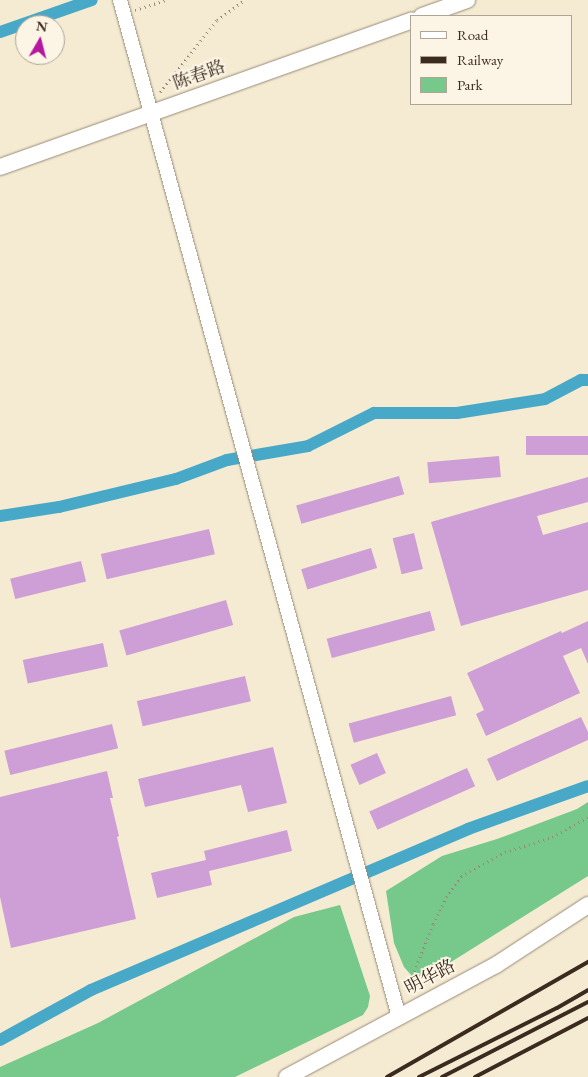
<!DOCTYPE html>
<meta charset="utf-8">
<style>
body{margin:0}
#map{position:relative;width:588px;height:1077px;overflow:hidden;background:#f5ebd2;font-family:"EB Garamond","Noto Serif SC",serif}
div>[style]{position:absolute}
[style*='--x']{left:calc(var(--x)*1px);top:calc(var(--y)*1px);width:calc(var(--w)*1px);rotate:calc(var(--a)*1deg)}
.green>*{inset:0;background:#76c88b}
.canal>*{height:12px;margin:-6px;padding:0 6px;transform-origin:6px;border-radius:6px;background:#47a9c7}
.building>*{inset:0;background:#ce9ed6;transform-origin:0 0}
.path>*{height:2.5px;margin-top:-1.25px;transform-origin:0;background:repeating-linear-gradient(90deg,#988a78 0 1px,transparent 0 5px)}
.roads{filter:drop-shadow(0 0 1px #988a78) drop-shadow(0 0 1px #988a78)}
.minor>*{height:14px;margin:-7px;padding:0 7px;transform-origin:7px;border-radius:7px;background:#fff}
.tertiary>*{height:16px;margin:-8px;padding:0 8px;transform-origin:8px;border-radius:8px;background:#fff}
.rail>*{height:4px;margin:-2px;padding:0 2px;transform-origin:2px;border-radius:2px;background:#3b2a1e}
span{translate:-50% -50%;white-space:nowrap;text-align:center;line-height:1.15;-webkit-text-stroke:4px #fcf5e5;paint-order:stroke}
.street-label{font-size:18px;color:#3b2a1e}
.legend{position:absolute;left:410px;top:15px;width:162px;height:90px;box-sizing:border-box;background:#fcf5e5;border:1px solid #afa495;margin:0;padding:6px 9px;list-style:none;font-size:15px;color:#3b2a1e}
.legend li{display:flex;align-items:center;gap:10px;height:25px}
.legend b{width:25px;border:1px solid #afa495}
.north{position:absolute;left:15px;top:15px;width:50px;height:50px;box-sizing:border-box;background:#fcf5e5;border:1px solid #afa495;border-radius:50%;rotate:8deg;font-size:14px;font-weight:700;line-height:20px;text-align:center;color:#3b2a1e}
.north::after{content:'';display:block;margin:auto;width:18px;height:22px;background:#b5179e;clip-path:polygon(50% 0,100% 100%,50% 72%,0 100%)}
</style>
<div id="map">
<div class="green">
<i style="clip-path:polygon(588px 802px,588px 876px,424px 979px,412px 976px,404px 967px,394px 943px,386px 891px,442px 856px,497px 839px,577px 809px)"></i>
<i style="clip-path:polygon(340px 905px,370px 996px,368px 1007px,363px 1015px,235px 1077px,0 1077px,0 1067px,98px 1023px,294px 917px)"></i>
</div>
<div class="canal">
<i style="--x:0;--y:32;--w:97;--a:-19.2"></i>
<i style="--x:0;--y:516;--w:60;--a:-8.7"></i>
<i style="--x:59;--y:507;--w:120;--a:-13.5"></i>
<i style="--x:176;--y:479;--w:54;--a:-20.4"></i>
<i style="--x:227;--y:460;--w:82;--a:-9.8"></i>
<i style="--x:308;--y:446;--w:74;--a:-26.6"></i>
<i style="--x:374;--y:413;--w:83;--a:0"></i>
<i style="--x:457;--y:413;--w:89;--a:-9"></i>
<i style="--x:545;--y:399;--w:41;--a:-27.8"></i>
<i style="--x:581;--y:380;--w:7;--a:0"></i>
<i style="--x:0;--y:1040;--w:104;--a:-28.8"></i>
<i style="--x:91;--y:990;--w:410;--a:-23.1"></i>
<i style="--x:468;--y:829;--w:127;--a:-19.7"></i>
</div>
<div class="building">
<i style="left:588px;top:436px;width:19px;height:62px;rotate:90deg"></i>
<i style="left:499px;top:456px;width:21px;height:72px;rotate:85deg"></i>
<i style="left:399px;top:476px;width:19px;height:107px;rotate:74deg"></i>
<i style="clip-path:polygon(588px 477px,588px 502px,537px 516px,543px 535px,588px 522px,588px 590px,461px 626px,431px 522px)"></i>
<i style="left:209px;top:529px;width:26px;height:111px;rotate:77deg"></i>
<i style="left:414px;top:533px;width:37px;height:22px;rotate:76deg"></i>
<i style="left:371px;top:548px;width:21px;height:73px;rotate:73deg"></i>
<i style="left:81px;top:561px;width:21px;height:73px;rotate:76deg"></i>
<i style="left:226px;top:600px;width:26px;height:111px;rotate:74deg"></i>
<i style="left:430px;top:611px;width:20px;height:107px;rotate:75deg"></i>
<i style="clip-path:polygon(588px 621px,588px 664px,581px 648px,563px 656px,580px 693px,486px 736px,476px 714px,484px 710px,467px 673px,561px 631px,562px 633px)"></i>
<i style="left:103px;top:643px;width:24px;height:82px;rotate:78deg"></i>
<i style="left:245px;top:676px;width:26px;height:111px;rotate:77deg"></i>
<i style="left:451px;top:696px;width:20px;height:106px;rotate:75deg"></i>
<i style="clip-path:polygon(581px 717px,588px 732px,588px 740px,497px 781px,487px 759px)"></i>
<i style="left:112px;top:724px;width:25px;height:111px;rotate:76deg"></i>
<i style="clip-path:polygon(273px 747px,287px 803px,248px 812px,241px 785px,145px 807px,138px 779px)"></i>
<i style="left:377px;top:753px;width:22px;height:29px;rotate:66deg"></i>
<i style="left:467px;top:768px;width:20px;height:107px;rotate:66deg"></i>
<i style="clip-path:polygon(107px 771px,113px 798px,110px 798px,119px 836px,117px 837px,136px 919px,11px 948px,0 897px,0 797px)"></i>
<i style="clip-path:polygon(287px 830px,292px 851px,209px 871px,212px 885px,157px 898px,151px 873px,206px 860px,204px 851px)"></i>
</div>
<div class="path">
<i style="--x:135;--y:10;--w:32;--a:-18"></i>
<i style="--x:160;--y:92;--w:92;--a:-51.6"></i>
<i style="--x:217;--y:20;--w:34;--a:-36"></i>
<i style="--x:412;--y:976;--w:56;--a:-68"></i>
<i style="--x:433;--y:924;--w:30;--a:-64"></i>
<i style="--x:446;--y:897;--w:26;--a:-54"></i>
<i style="--x:461;--y:876;--w:50;--a:-28.6"></i>
<i style="--x:505;--y:852;--w:49;--a:-17.7"></i>
<i style="--x:552;--y:837;--w:41;--a:-29.1"></i>
</div>
<div class="roads">
<div class="minor">
<i style="--x:120;--y:0;--w:1055;--a:74.66"></i>
</div>
<div class="tertiary">
<i style="--x:422;--y:16;--w:48;--a:-19.6"></i>
<i style="--x:0;--y:167;--w:437;--a:-19.6"></i>
<i style="--x:287;--y:1077;--w:237;--a:-28.2"></i>
<i style="--x:496;--y:965;--w:110;--a:-33.1"></i>
</div>
</div>
<div class="rail">
<i style="--x:387;--y:1077;--w:232;--a:-29.8"></i>
<i style="--x:419;--y:1077;--w:154;--a:-26.6"></i>
<i style="--x:557;--y:1008;--w:36;--a:-30"></i>
<i style="--x:442;--y:1077;--w:164;--a:-27.2"></i>
<i style="--x:475;--y:1077;--w:127;--a:-27.6"></i>
</div>
<div class="street-label">
<span style="left:199px;top:75px;rotate:-20deg">陈春路</span>
<span style="left:430px;top:977px;rotate:-28deg">明华路</span>
</div>
<ul class="legend">
<li><b style="height:6px;background:#fff"></b>Road</li>
<li><b style="height:6px;background:#3b2a1e"></b>Railway</li>
<li><b style="height:14px;background:#76c88b"></b>Park</li>
</ul>
<div class="north">N</div>
</div>
